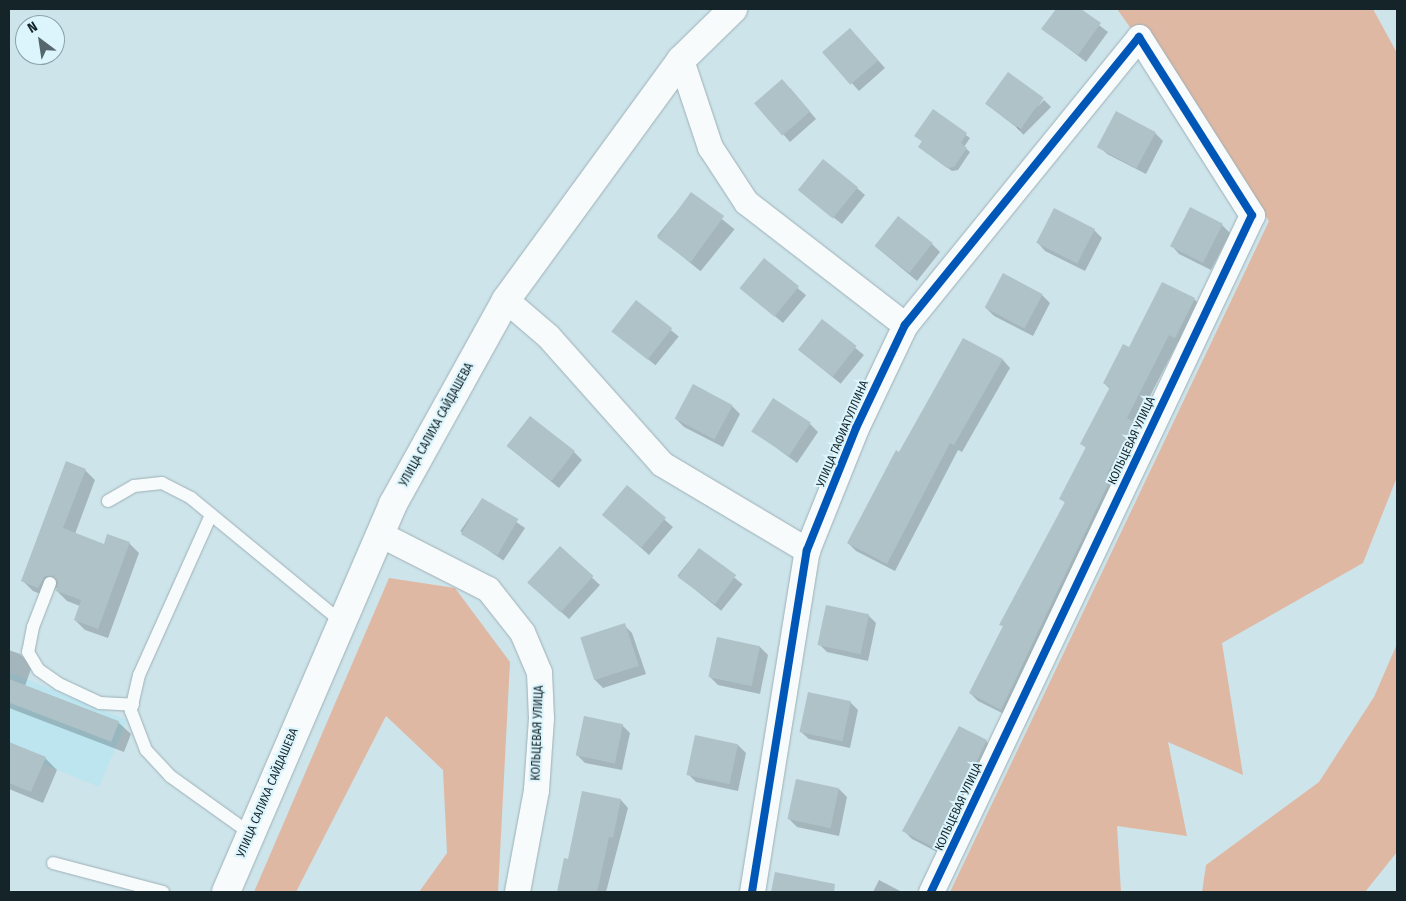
<!DOCTYPE html>
<meta charset="utf-8">
<style>
body{margin:0}
#map{position:relative;width:1406px;height:901px;overflow:hidden;background:#cde4eb;font-family:"Fira Sans Condensed",sans-serif}
div>[style]{position:absolute}
[style*='--x']{left:calc(var(--x)*1px);top:calc(var(--y)*1px);width:calc(var(--w)*1px);rotate:calc(var(--a)*1deg)}
.built>*{inset:0;background:#bde5f0}
.forest>*{inset:0;background:#dfb8a4}
.shadow>*{inset:0;background:#0003;transform-origin:0 0}
.building>*{inset:0;background:#afc2c7;transform-origin:0 0}
.roads{filter:drop-shadow(0 0 1px #9eb0b5) drop-shadow(0 0 1px #9eb0b5)}
.lane>*{height:12px;margin:-6px;padding:0 6px;transform-origin:6px;border-radius:6px;background:#f8fbfc}
.street>*{height:25px;margin:-12.5px;padding:0 12.5px;transform-origin:12.5px;border-radius:12.5px;background:#f8fbfc}
.secondary>*{height:28px;margin:-14px;padding:0 14px;transform-origin:14px;border-radius:14px;background:#f8fbfc}
.cycleway>*{height:8px;margin:-4px;padding:0 4px;transform-origin:4px;border-radius:4px;background:#0057b8}
span{translate:-50% -50%;white-space:nowrap;text-align:center;line-height:1.15;-webkit-text-stroke:4px #dcf5fd;paint-order:stroke}
.street-label{font-size:12px;color:#142429}
.frame{position:absolute;inset:0;border:10px solid #142429;pointer-events:none}
.north{position:absolute;left:15px;top:15px;width:50px;height:50px;box-sizing:border-box;background:#dcf5fd;border:1px solid #8ca1a8;border-radius:50%;rotate:329deg;font-size:14px;font-weight:700;line-height:20px;text-align:center;color:#142429}
.north::after{content:'';display:block;margin:auto;width:18px;height:22px;background:#55676d;clip-path:polygon(50% 0,100% 100%,50% 72%,0 100%)}
</style>
<div id="map">
<div class="built">
<i style="clip-path:polygon(9px 672px,127px 720px,99px 787px,9px 750px)"></i>
</div>
<div class="forest">
<i style="clip-path:polygon(1117px 9px,1373px 9px,1397px 53px,1397px 477px,1363px 563px,1222px 643px,1243px 775px,1168px 742px,1187px 836px,1117px 826px,1121px 892px,950px 892px,1269px 221px)"></i>
<i style="clip-path:polygon(389px 578px,455px 588px,510px 662px,498px 892px,419px 892px,447px 853px,443px 770px,386px 716px,296px 892px,254px 892px)"></i>
<i style="clip-path:polygon(1397px 644px,1397px 852px,1365px 892px,1202px 892px,1206px 865px,1319px 782px,1374px 697px)"></i>
</div>
<div class="shadow">
<i style="clip-path:polygon(1058px 9px,1078px 9px,1108px 32px,1086px 62px,1043px 29px)"></i>
<i style="clip-path:polygon(858px 38px,885px 68px,859px 91px,824px 52px)"></i>
<i style="clip-path:polygon(790px 88px,816px 119px,790px 142px,783px 134px)"></i>
<i style="clip-path:polygon(1043px 99px,1020px 130px,986px 104px)"></i>
<i style="left:1044px;top:100px;width:10px;height:39px;rotate:45deg"></i>
<i style="clip-path:polygon(933px 111px,970px 138px,964px 147px,970px 152px,958px 170px,952px 171px,919px 147px,923px 142px,915px 136px)"></i>
<i style="clip-path:polygon(1155px 133px,1163px 141px,1146px 174px,1107px 154px,1099px 146px)"></i>
<i style="clip-path:polygon(857px 188px,865px 195px,842px 224px,808px 198px)"></i>
<i style="left:691px;top:194px;width:56px;height:54px;rotate:39deg"></i>
<i style="clip-path:polygon(1222px 225px,1230px 233px,1211px 270px,1179px 254px,1172px 246px)"></i>
<i style="clip-path:polygon(1094px 230px,1102px 238px,1085px 271px,1045px 251px,1038px 243px)"></i>
<i style="clip-path:polygon(932px 244px,940px 252px,917px 281px,875px 246px)"></i>
<i style="left:764px;top:260px;width:55px;height:36px;rotate:40deg"></i>
<i style="clip-path:polygon(1163px 283px,1194px 299px,1202px 307px,1183px 345px,1178px 342px,1135px 425px,1141px 431px,1010px 717px,978px 701px,970px 693px,1004px 627px,1001px 624px,1066px 504px,1061px 498px,1086px 448px,1082px 444px,1110px 389px,1104px 383px,1129px 349px)"></i>
<i style="clip-path:polygon(1042px 295px,1050px 303px,1033px 336px,994px 316px,986px 308px)"></i>
<i style="left:636px;top:302px;width:55px;height:37px;rotate:39deg"></i>
<i style="left:822px;top:321px;width:54px;height:37px;rotate:39deg"></i>
<i style="clip-path:polygon(964px 340px,1003px 360px,1010px 368px,962px 452px,958px 450px,895px 571px,856px 551px,848px 543px)"></i>
<i style="clip-path:polygon(732px 406px,740px 414px,723px 447px,684px 427px,676px 419px)"></i>
<i style="clip-path:polygon(810px 424px,818px 432px,797px 463px,753px 431px)"></i>
<i style="clip-path:polygon(507px 446px,574px 452px,582px 460px,559px 488px)"></i>
<i style="clip-path:polygon(85px 470px,95px 480px,75px 534px,105px 546px,129px 543px,139px 553px,108px 638px,85px 630px,75px 620px,80px 606px,67px 601px,57px 591px,58px 586px,48px 597px,33px 591px,23px 581px)"></i>
<i style="clip-path:polygon(627px 487px,673px 527px,649px 555px,612px 522px)"></i>
<i style="left:482px;top:499px;width:52px;height:39px;rotate:34deg"></i>
<i style="clip-path:polygon(560px 548px,600px 585px,569px 619px,537px 590px)"></i>
<i style="left:699px;top:549px;width:56px;height:34px;rotate:39deg"></i>
<i style="clip-path:polygon(868px 615px,876px 623px,868px 661px,827px 652px,819px 644px)"></i>
<i style="clip-path:polygon(624px 625px,632px 633px,646px 674px,603px 688px,595px 680px)"></i>
<i style="clip-path:polygon(718px 639px,760px 647px,768px 655px,760px 694px,718px 685px,710px 677px)"></i>
<i style="clip-path:polygon(9px 650px,20px 654px,32px 666px,25px 686px,119px 723px,131px 734px,124px 752px,9px 708px)"></i>
<i style="clip-path:polygon(850px 702px,858px 710px,850px 748px,809px 739px,801px 732px)"></i>
<i style="clip-path:polygon(622px 725px,630px 733px,622px 770px,585px 763px,577px 755px)"></i>
<i style="clip-path:polygon(986px 741px,994px 749px,943px 855px,912px 839px,904px 831px)"></i>
<i style="clip-path:polygon(9px 743px,45px 758px,57px 770px,43px 803px,9px 789px)"></i>
<i style="clip-path:polygon(738px 745px,746px 753px,738px 791px,696px 782px,688px 774px)"></i>
<i style="clip-path:polygon(797px 781px,839px 789px,847px 797px,839px 836px,797px 827px,789px 819px)"></i>
<i style="clip-path:polygon(621px 800px,628px 808px,606px 892px,558px 892px,565px 860px,569px 860px)"></i>
<i style="clip-path:polygon(776px 874px,826px 890px,825px 892px,772px 892px)"></i>
<i style="clip-path:polygon(879px 880px,902px 892px,873px 892px)"></i>
</div>
<div class="building">
<i style="clip-path:polygon(1056px 9px,1081px 9px,1101px 23px,1078px 55px,1041px 29px)"></i>
<i style="left:850px;top:28px;width:43px;height:37px;rotate:49deg"></i>
<i style="left:1008px;top:72px;width:44px;height:39px;rotate:36deg"></i>
<i style="left:782px;top:79px;width:43px;height:37px;rotate:49deg"></i>
<i style="clip-path:polygon(933px 109px,967px 133px,961px 143px,967px 148px,954px 167px,947px 168px,918px 147px,922px 141px,914px 136px)"></i>
<i style="left:1116px;top:111px;width:45px;height:41px;rotate:28deg"></i>
<i style="left:823px;top:159px;width:45px;height:40px;rotate:39deg"></i>
<i style="left:691px;top:192px;width:41px;height:57px;rotate:36deg"></i>
<i style="left:1190px;top:207px;width:37px;height:44px;rotate:27deg"></i>
<i style="left:1054px;top:208px;width:46px;height:39px;rotate:27deg"></i>
<i style="left:898px;top:216px;width:44px;height:38px;rotate:38deg"></i>
<i style="left:764px;top:258px;width:45px;height:39px;rotate:39deg"></i>
<i style="left:1003px;top:273px;width:45px;height:39px;rotate:28deg"></i>
<i style="clip-path:polygon(1162px 282px,1195px 298px,1175px 338px,1169px 335px,1127px 418px,1134px 422px,1107px 474px,1112px 476px,1001px 710px,969px 693px,1003px 626px,999px 625px,1065px 502px,1059px 499px,1086px 447px,1080px 444px,1110px 387px,1103px 383px,1123px 344px,1129px 347px)"></i>
<i style="left:636px;top:300px;width:46px;height:40px;rotate:38deg"></i>
<i style="left:822px;top:319px;width:44px;height:39px;rotate:38deg"></i>
<i style="clip-path:polygon(963px 338px,1003px 359px,954px 445px,950px 443px,887px 564px,847px 543px,896px 450px,899px 452px)"></i>
<i style="left:693px;top:384px;width:45px;height:39px;rotate:28deg"></i>
<i style="left:773px;top:398px;width:45px;height:40px;rotate:33deg"></i>
<i style="left:530px;top:416px;width:57px;height:38px;rotate:38deg"></i>
<i style="clip-path:polygon(66px 461px,86px 469px,63px 528px,104px 544px,107px 534px,130px 542px,98px 629px,74px 620px,81px 600px,56px 591px,58px 582px,53px 576px,45px 576px,38px 588px,21px 581px)"></i>
<i style="left:627px;top:485px;width:51px;height:39px;rotate:40deg"></i>
<i style="left:482px;top:498px;width:42px;height:42px;rotate:30deg"></i>
<i style="left:560px;top:546px;width:45px;height:49px;rotate:42deg"></i>
<i style="left:699px;top:548px;width:46px;height:36px;rotate:36deg"></i>
<i style="left:826px;top:605px;width:44px;height:41px;rotate:12deg"></i>
<i style="left:625px;top:623px;width:45px;height:47px;rotate:72deg"></i>
<i style="left:717px;top:637px;width:44px;height:41px;rotate:12deg"></i>
<i style="left:9px;top:679px;width:118px;height:22px;rotate:21deg"></i>
<i style="left:808px;top:692px;width:44px;height:41px;rotate:12deg"></i>
<i style="left:584px;top:716px;width:40px;height:40px;rotate:12deg"></i>
<i style="clip-path:polygon(959px 726px,987px 740px,935px 848px,902px 831px)"></i>
<i style="left:695px;top:735px;width:44px;height:41px;rotate:12deg"></i>
<i style="clip-path:polygon(9px 742px,46px 757px,31px 792px,9px 783px)"></i>
<i style="left:796px;top:779px;width:44px;height:41px;rotate:12deg"></i>
<i style="clip-path:polygon(582px 791px,621px 799px,613px 838px,609px 837px,597px 892px,557px 892px,564px 858px,568px 859px)"></i>
<i style="clip-path:polygon(775px 872px,835px 884px,834px 892px,771px 892px)"></i>
</div>
<div class="roads">
<div class="lane">
<i style="--x:108;--y:501;--w:30;--a:-30"></i>
<i style="--x:134;--y:486;--w:28;--a:-6"></i>
<i style="--x:162;--y:483;--w:33;--a:27"></i>
<i style="--x:191;--y:498;--w:195;--a:39.4"></i>
<i style="--x:211;--y:515;--w:175;--a:114.2"></i>
<i style="--x:139;--y:675;--w:37;--a:103"></i>
<i style="--x:131;--y:711;--w:42;--a:69"></i>
<i style="--x:146;--y:750;--w:35;--a:47"></i>
<i style="--x:170;--y:776;--w:100;--a:35.6"></i>
<i style="--x:50;--y:583;--w:47;--a:111.1"></i>
<i style="--x:33;--y:627;--w:25;--a:101"></i>
<i style="--x:28;--y:652;--w:21;--a:59"></i>
<i style="--x:39;--y:670;--w:24;--a:35"></i>
<i style="--x:59;--y:684;--w:45;--a:24.9"></i>
<i style="--x:100;--y:703;--w:33;--a:3"></i>
<i style="--x:53;--y:863;--w:114;--a:14.8"></i>
</div>
<div class="street">
<i style="--x:681;--y:60;--w:92;--a:71.6"></i>
<i style="--x:710;--y:147;--w:66;--a:56.8"></i>
<i style="--x:746;--y:202;--w:201;--a:37.7"></i>
<i style="--x:506;--y:300;--w:55;--a:40.6"></i>
<i style="--x:548;--y:336;--w:171;--a:48.3"></i>
<i style="--x:662;--y:464;--w:169;--a:30.7"></i>
<i style="--x:380;--y:534;--w:121;--a:27"></i>
<i style="--x:488;--y:589;--w:55;--a:51.7"></i>
<i style="--x:522;--y:632;--w:43;--a:67"></i>
<i style="--x:539;--y:672;--w:46;--a:87.5"></i>
<i style="--x:541;--y:718;--w:72;--a:94"></i>
<i style="--x:536;--y:790;--w:104;--a:100.6"></i>
<i style="--x:752;--y:892;--w:346;--a:-80.9"></i>
<i style="--x:807;--y:550;--w:131;--a:-68.1"></i>
<i style="--x:856;--y:428;--w:114;--a:-64.6"></i>
<i style="--x:905;--y:325;--w:371;--a:-50.9"></i>
<i style="--x:1139;--y:37;--w:211;--a:57.6"></i>
<i style="--x:1252;--y:215;--w:749;--a:115.37"></i>
</div>
<div class="secondary">
<i style="--x:226;--y:892;--w:422;--a:-66.7"></i>
<i style="--x:393;--y:504;--w:233;--a:-61"></i>
<i style="--x:506;--y:300;--w:297;--a:-53.9"></i>
<i style="--x:681;--y:60;--w:73;--a:-44.4"></i>
</div>
</div>
<div class="cycleway">
<i style="--x:752;--y:892;--w:346;--a:-80.9"></i>
<i style="--x:807;--y:550;--w:131;--a:-68.1"></i>
<i style="--x:856;--y:428;--w:114;--a:-64.6"></i>
<i style="--x:905;--y:325;--w:371;--a:-50.9"></i>
<i style="--x:1139;--y:37;--w:211;--a:57.6"></i>
<i style="--x:1252;--y:215;--w:749;--a:115.37"></i>
</div>
<div class="street-label">
<span style="left:437px;top:425px;rotate:-61deg">УЛИЦА САЛИХА САЙДАШЕВА</span>
<span style="left:843px;top:434px;rotate:-67deg">УЛИЦА ГАФИАТУЛЛИНА</span>
<span style="left:1132px;top:441px;rotate:-65deg">КОЛЬЦЕВАЯ УЛИЦА</span>
<span style="left:538px;top:733px;rotate:-88deg">КОЛЬЦЕВАЯ УЛИЦА</span>
<span style="left:268px;top:793px;rotate:-67deg">УЛИЦА САЛИХА САЙДАШЕВА</span>
<span style="left:959px;top:807px;rotate:-65deg">КОЛЬЦЕВАЯ УЛИЦА</span>
</div>
<div class="frame"></div>
<div class="north">N</div>
</div>
